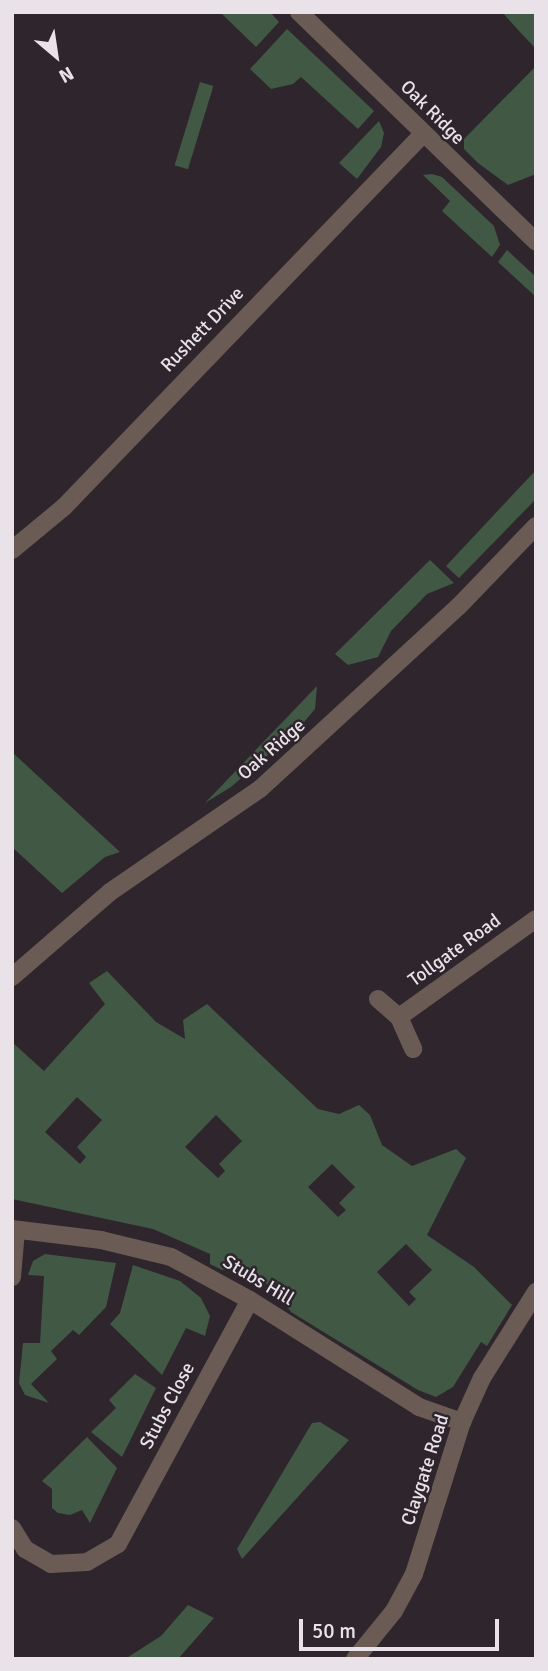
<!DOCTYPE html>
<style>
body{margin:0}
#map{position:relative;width:548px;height:1671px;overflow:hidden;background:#2e252d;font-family:Signika,sans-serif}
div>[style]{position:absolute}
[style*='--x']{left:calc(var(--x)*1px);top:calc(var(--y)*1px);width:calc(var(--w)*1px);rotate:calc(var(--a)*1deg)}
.green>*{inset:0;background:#415845;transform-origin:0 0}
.minor>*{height:18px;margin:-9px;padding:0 9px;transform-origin:9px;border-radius:9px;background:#6b5b55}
span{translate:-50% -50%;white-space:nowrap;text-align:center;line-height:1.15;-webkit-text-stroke:5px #2e252d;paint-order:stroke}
.street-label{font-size:19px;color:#e9e3e9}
.frame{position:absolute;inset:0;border:14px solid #e9e3e9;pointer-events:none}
.north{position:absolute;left:21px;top:21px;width:70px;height:70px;-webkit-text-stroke:5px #2e252d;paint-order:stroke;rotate:151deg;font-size:19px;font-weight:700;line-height:28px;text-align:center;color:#e9e3e9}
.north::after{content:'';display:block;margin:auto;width:24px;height:32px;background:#e9e3e9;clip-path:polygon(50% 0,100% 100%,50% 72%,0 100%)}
.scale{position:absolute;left:299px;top:1619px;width:200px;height:32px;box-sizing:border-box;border:4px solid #e9e3e9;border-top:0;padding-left:9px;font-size:21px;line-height:24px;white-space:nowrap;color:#e9e3e9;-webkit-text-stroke:5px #2e252d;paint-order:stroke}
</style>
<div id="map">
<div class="green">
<i style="clip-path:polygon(220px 12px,270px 12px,279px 22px,256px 47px)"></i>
<i style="clip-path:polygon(502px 12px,536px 12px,536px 49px,519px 31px)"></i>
<i style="clip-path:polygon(287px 29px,374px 111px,358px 129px,301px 77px,293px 84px,271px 89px,250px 69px)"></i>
<i style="clip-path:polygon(536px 66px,536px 174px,508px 185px,478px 163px,464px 149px,464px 139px)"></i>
<i style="left:200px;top:82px;width:14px;height:87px;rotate:17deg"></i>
<i style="clip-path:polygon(379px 121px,384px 133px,381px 147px,357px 179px,339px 163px)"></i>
<i style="clip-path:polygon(432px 174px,442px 177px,494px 226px,500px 245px,492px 257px,442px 211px,450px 201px,423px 175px)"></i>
<i style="clip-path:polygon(507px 250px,536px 277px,536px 297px,498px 262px)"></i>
<i style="clip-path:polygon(536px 470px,536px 499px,459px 578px,446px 566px)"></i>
<i style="clip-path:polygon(430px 560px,454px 583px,427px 594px,391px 631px,378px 657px,348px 665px,335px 654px)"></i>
<i style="clip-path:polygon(317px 686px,315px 709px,299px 728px,231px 787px,205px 803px)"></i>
<i style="clip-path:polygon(12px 752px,120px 852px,105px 857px,62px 893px,12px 847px)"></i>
<i style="clip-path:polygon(evenodd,107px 971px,156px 1022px,185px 1039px,183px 1020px,207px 1004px,318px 1109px,339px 1114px,359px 1105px,370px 1115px,382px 1145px,412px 1166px,456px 1149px,466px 1158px,427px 1235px,474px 1267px,512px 1305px,487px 1346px,481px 1342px,453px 1387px,436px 1397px,418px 1390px,291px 1312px,275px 1289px,241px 1268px,222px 1270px,210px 1264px,210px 1254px,153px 1229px,12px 1199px,12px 1042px,44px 1071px,105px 1004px,89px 983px,107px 971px,77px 1097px,102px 1120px,77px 1147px,86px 1157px,80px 1164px,45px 1132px,77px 1097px,107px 971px,216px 1115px,242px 1141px,219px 1164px,225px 1171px,218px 1178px,185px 1147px,216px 1115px,107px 971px,332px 1164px,355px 1187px,339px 1203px,346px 1210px,338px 1217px,308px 1187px,332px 1164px,107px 971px,406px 1244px,432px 1270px,409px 1292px,416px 1299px,409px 1306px,377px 1272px,406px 1244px)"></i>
<i style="clip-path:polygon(45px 1254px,116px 1263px,106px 1307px,79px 1335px,73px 1330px,51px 1351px,57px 1359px,31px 1384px,49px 1403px,25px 1395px,19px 1383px,23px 1343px,40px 1343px,44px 1276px,28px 1275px,33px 1261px)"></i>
<i style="clip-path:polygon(133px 1265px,180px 1281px,201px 1298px,210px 1316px,205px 1336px,186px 1328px,162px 1375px,110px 1324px,120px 1313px)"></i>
<i style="clip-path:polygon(135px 1374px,156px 1388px,122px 1457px,91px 1432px,116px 1408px,109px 1400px)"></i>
<i style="clip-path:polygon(320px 1422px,349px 1440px,242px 1559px,237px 1549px,312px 1423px)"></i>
<i style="clip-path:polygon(87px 1437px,117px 1468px,90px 1523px,82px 1510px,70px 1515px,58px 1513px,52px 1508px,52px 1489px,42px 1481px)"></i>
<i style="clip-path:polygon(188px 1605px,214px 1618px,178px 1659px,125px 1659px,161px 1636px)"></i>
</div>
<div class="minor">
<i style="--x:299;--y:12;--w:330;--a:44.1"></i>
<i style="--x:12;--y:550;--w:67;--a:-39.6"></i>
<i style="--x:64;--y:507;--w:516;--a:-46.1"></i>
<i style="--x:12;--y:977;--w:130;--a:-40.9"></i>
<i style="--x:110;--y:892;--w:182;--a:-34.5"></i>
<i style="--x:260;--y:789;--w:270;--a:-42.6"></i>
<i style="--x:459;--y:606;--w:111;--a:-46.1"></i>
<i style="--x:378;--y:999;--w:28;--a:41"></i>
<i style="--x:399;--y:1017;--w:35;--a:66"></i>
<i style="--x:399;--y:1017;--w:168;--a:-35.6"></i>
<i style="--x:12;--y:1229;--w:90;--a:7"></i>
<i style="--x:101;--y:1240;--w:72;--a:13.7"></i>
<i style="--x:171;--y:1257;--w:90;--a:28.6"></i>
<i style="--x:250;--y:1300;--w:200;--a:32.3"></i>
<i style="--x:419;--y:1407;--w:46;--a:19.2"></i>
<i style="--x:12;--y:1277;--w:47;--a:-85.1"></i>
<i style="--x:12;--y:1528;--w:25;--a:58"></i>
<i style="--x:25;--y:1549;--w:30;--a:30"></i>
<i style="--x:51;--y:1564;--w:36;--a:-3"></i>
<i style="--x:87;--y:1562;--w:36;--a:-30"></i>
<i style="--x:118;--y:1544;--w:277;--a:-61.6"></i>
<i style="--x:355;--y:1659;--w:62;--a:-50.9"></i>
<i style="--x:394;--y:1611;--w:42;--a:-61.6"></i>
<i style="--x:414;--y:1574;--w:159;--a:-72.5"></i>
<i style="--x:462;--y:1422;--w:48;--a:-65.6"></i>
<i style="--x:482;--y:1378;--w:102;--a:-57.9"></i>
</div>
<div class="street-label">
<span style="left:432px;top:113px;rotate:45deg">Oak Ridge</span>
<span style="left:203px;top:330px;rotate:-46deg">Rushett Drive</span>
<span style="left:272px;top:750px;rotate:-41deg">Oak Ridge</span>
<span style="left:455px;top:951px;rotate:-36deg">Tollgate Road</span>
<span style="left:258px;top:1281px;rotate:31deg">Stubs Hill</span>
<span style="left:168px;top:1406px;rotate:-62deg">Stubs Close</span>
<span style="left:426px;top:1470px;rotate:-72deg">Claygate Road</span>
</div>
<div class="frame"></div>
<div class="north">N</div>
<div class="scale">50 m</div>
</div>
